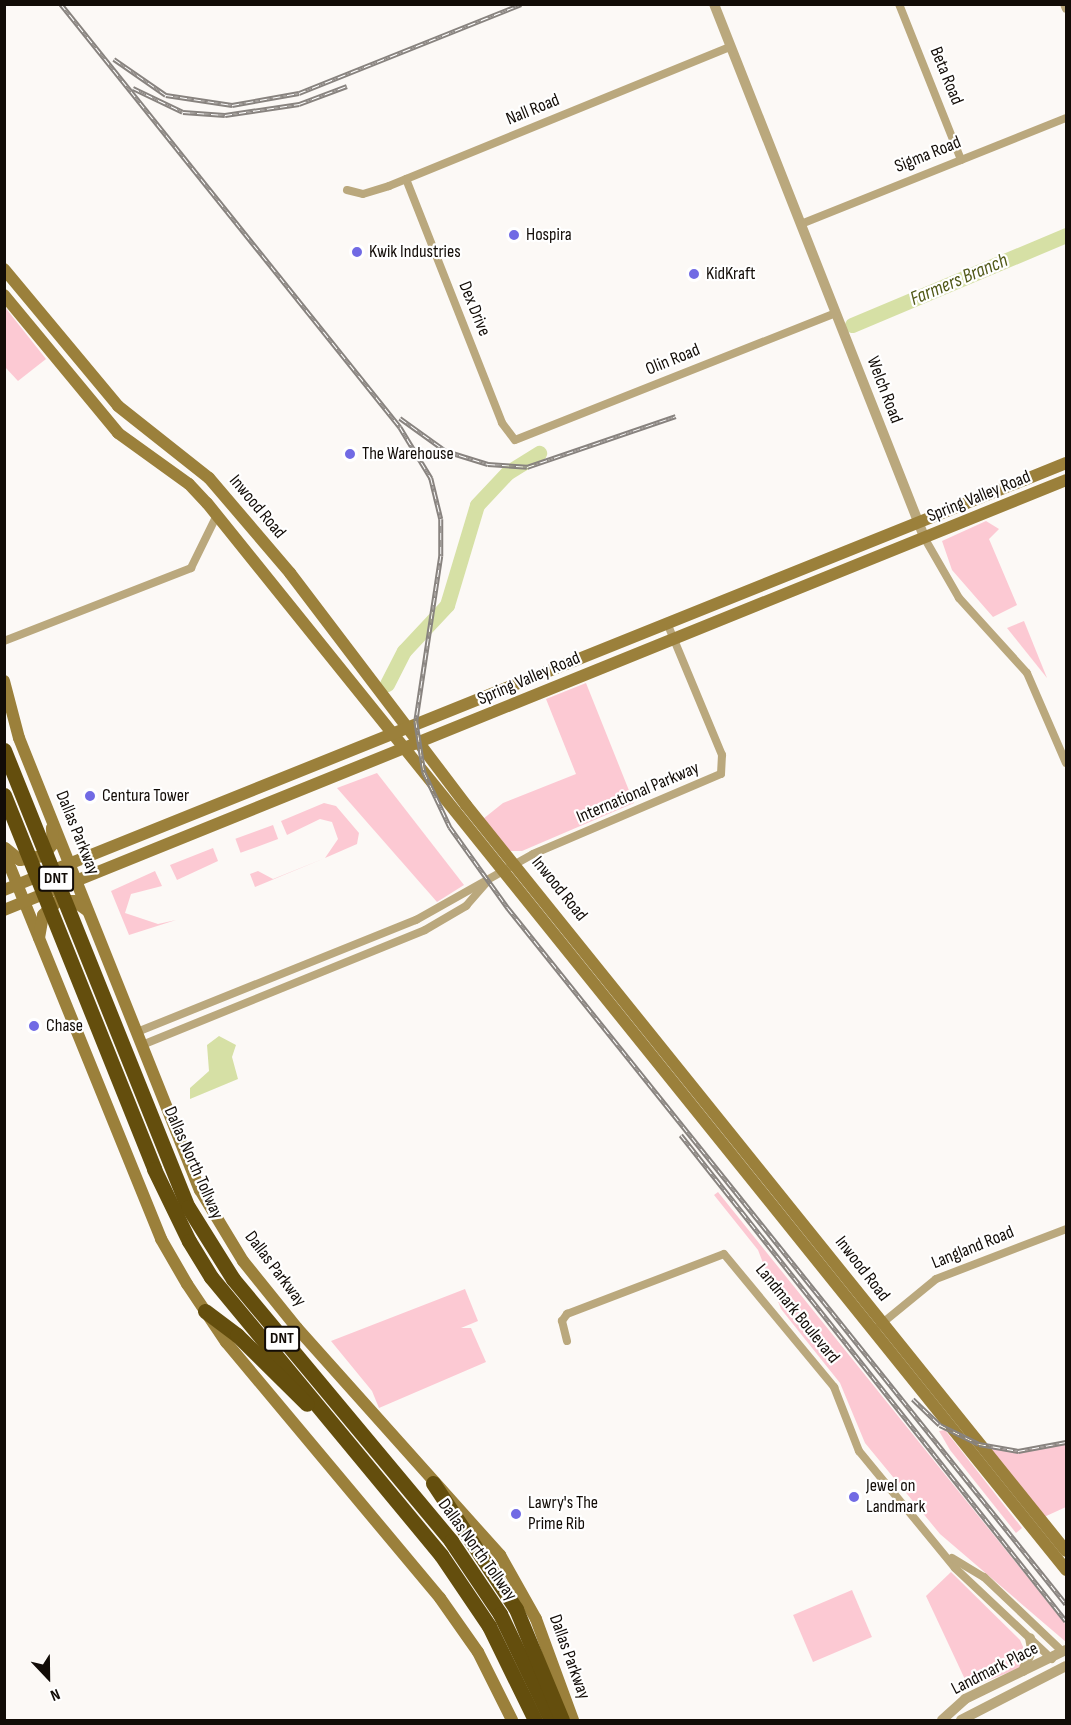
<!DOCTYPE html>
<style>
body{margin:0}
#map{position:relative;width:1071px;height:1725px;overflow:hidden;background:#fcf9f6;font-family:"Sofia Sans Condensed",sans-serif}
div>[style]{position:absolute}
[style*='--x']{left:calc(var(--x)*1px);top:calc(var(--y)*1px);width:calc(var(--w)*1px);rotate:calc(var(--a)*1deg)}
.green>*{inset:0;background:#fcc9d3;transform-origin:0 0}
.water>*{inset:0;background:#d6e0a5}
.river>*{height:15px;margin:-7.5px;padding:0 7.5px;transform-origin:7.5px;border-radius:7.5px;background:#d6e0a5}
.minor>*{height:8px;margin:-4px;padding:0 4px;transform-origin:4px;border-radius:4px;background:#baa87d}
.tertiary>*{height:10px;margin:-5px;padding:0 5px;transform-origin:5px;border-radius:5px;background:#baa87d}
.secondary>*{height:12px;margin:-6px;padding:0 6px;transform-origin:6px;border-radius:6px;background:#9b803b}
.motorway>*{height:15px;margin:-7.5px;padding:0 7.5px;transform-origin:7.5px;border-radius:7.5px;background:#644e0d}
.rail>*{height:4.5px;margin-top:-2.25px;transform-origin:0;background:repeating-linear-gradient(90deg,#fff 0 7px,#88837f 0 14px);box-sizing:border-box;border-block:2px solid #88837f}
.dots>*{width:16px;height:16px;translate:-50% -50%;box-sizing:border-box;border:3px solid #fff;border-radius:50%}
span{translate:-50% -50%;white-space:nowrap;text-align:center;line-height:1.15;-webkit-text-stroke:4.5px #fff;paint-order:stroke}
.shield-label span{padding:2px 4px;background:#fff;border:2px solid;border-radius:4px;-webkit-text-stroke-width:0}
.shield-label{font-size:16px;color:#120c07;font-weight:700}
.street-label{font-size:18px;color:#120c07}
.poi-label{font-size:18px;color:#120c07}
.left{translate:0 -50%;text-align:left}
.water-label{font-size:20px;color:#515918;font-style:italic}
.frame{position:absolute;inset:0;border:6px solid #120c07;pointer-events:none}
.north{position:absolute;left:18px;top:1647px;width:60px;height:60px;-webkit-text-stroke:4px #fff;paint-order:stroke;rotate:158deg;font-size:16px;font-weight:700;line-height:24px;text-align:center;color:#120c07}
.north::after{content:'';display:block;margin:auto;width:21px;height:27px;background:#120c07;clip-path:polygon(50% 0,100% 100%,50% 72%,0 100%)}
</style>
<div id="map">
<div class="green">
<i style="clip-path:polygon(4px 306px,46px 359px,18px 381px,5px 367px)"></i>
<i style="clip-path:polygon(986px 521px,999px 529px,989px 539px,1017px 605px,993px 617px,952px 570px,942px 541px)"></i>
<i style="clip-path:polygon(1024px 621px,1047px 678px,1007px 628px)"></i>
<i style="clip-path:polygon(586px 683px,634px 803px,522px 851px,510px 851px,483px 819px,503px 803px,576px 774px,546px 699px)"></i>
<i style="clip-path:polygon(377px 773px,464px 885px,437px 902px,337px 788px)"></i>
<i style="clip-path:polygon(324px 803px,336px 806px,359px 833px,357px 844px,325px 858px,255px 887px,250px 874px,258px 871px,273px 879px,325px 858px,338px 839px,332px 822px,320px 819px,287px 835px,281px 821px)"></i>
<i style="left:273px;top:825px;width:15px;height:40px;rotate:70deg"></i>
<i style="clip-path:polygon(213px 848px,218px 861px,177px 880px,170px 865px)"></i>
<i style="clip-path:polygon(155px 871px,162px 886px,131px 894px,125px 913px,158px 924px,176px 920px,129px 935px,111px 891px)"></i>
<i style="clip-path:polygon(718px 1192px,1066px 1625px,1066px 1642px,940px 1534px,865px 1443px,840px 1383px,781px 1309px,758px 1250px,714px 1195px)"></i>
<i style="clip-path:polygon(465px 1289px,478px 1321px,461px 1328px,471px 1328px,486px 1362px,379px 1408px,372px 1391px,331px 1341px)"></i>
<i style="clip-path:polygon(945px 1430px,1022px 1528px,1016px 1533px,950px 1450px,939px 1431px)"></i>
<i style="clip-path:polygon(1066px 1443px,1066px 1507px,1044px 1517px,988px 1447px,1018px 1452px)"></i>
<i style="clip-path:polygon(951px 1572px,1020px 1640px,1025px 1651px,1020px 1668px,969px 1688px,926px 1596px)"></i>
<i style="left:852px;top:1590px;width:51px;height:64px;rotate:67deg"></i>
</div>
<div class="water">
<i style="clip-path:polygon(219px 1036px,236px 1045px,232px 1057px,238px 1079px,190px 1099px,190px 1088px,209px 1071px,207px 1045px)"></i>
</div>
<div class="river">
<i style="--x:852;--y:325;--w:232;--a:-22.8"></i>
<i style="--x:387;--y:684;--w:37;--a:-63"></i>
<i style="--x:404;--y:651;--w:63;--a:-46.9"></i>
<i style="--x:447;--y:605;--w:104;--a:-73.3"></i>
<i style="--x:477;--y:505;--w:44;--a:-46.8"></i>
<i style="--x:507;--y:473;--w:38;--a:-32"></i>
</div>
<div class="minor">
<i style="--x:899;--y:4;--w:168;--a:68.3"></i>
<i style="--x:1064;--y:4;--w:5;--a:68"></i>
<i style="--x:406;--y:179;--w:262;--a:68.5"></i>
<i style="--x:502;--y:423;--w:21;--a:53"></i>
<i style="--x:515;--y:440;--w:345;--a:-21.6"></i>
<i style="--x:347;--y:190;--w:16;--a:14"></i>
<i style="--x:363;--y:194;--w:27;--a:-17"></i>
<i style="--x:389;--y:186;--w:368;--a:-22.2"></i>
<i style="--x:801;--y:224;--w:285;--a:-21.8"></i>
<i style="--x:925;--y:539;--w:68;--a:60"></i>
<i style="--x:959;--y:598;--w:101;--a:47.8"></i>
<i style="--x:1027;--y:673;--w:98;--a:66.6"></i>
<i style="--x:4;--y:641;--w:201;--a:-21.3"></i>
<i style="--x:191;--y:568;--w:59;--a:-63.9"></i>
<i style="--x:137;--y:1032;--w:301;--a:-21.9"></i>
<i style="--x:416;--y:920;--w:134;--a:-29.4"></i>
<i style="--x:533;--y:854;--w:204;--a:-23.1"></i>
<i style="--x:721;--y:774;--w:19;--a:-87"></i>
<i style="--x:722;--y:755;--w:141;--a:-112.6"></i>
<i style="--x:142;--y:1045;--w:305;--a:-22.1"></i>
<i style="--x:425;--y:930;--w:48;--a:-30.3"></i>
<i style="--x:466;--y:906;--w:32;--a:-49"></i>
<i style="--x:880;--y:1325;--w:72;--a:-39.4"></i>
<i style="--x:936;--y:1279;--w:139;--a:-21"></i>
<i style="--x:567;--y:1341;--w:21;--a:-104"></i>
<i style="--x:562;--y:1321;--w:9;--a:-54"></i>
<i style="--x:567;--y:1314;--w:168;--a:-20.9"></i>
<i style="--x:724;--y:1254;--w:173;--a:50.4"></i>
<i style="--x:834;--y:1387;--w:69;--a:68.7"></i>
<i style="--x:859;--y:1451;--w:151;--a:50.6"></i>
<i style="--x:955;--y:1568;--w:133;--a:43.2"></i>
<i style="--x:952;--y:1558;--w:37;--a:31"></i>
<i style="--x:984;--y:1577;--w:109;--a:43.5"></i>
</div>
<div class="tertiary">
<i style="--x:714;--y:4;--w:575;--a:68.48"></i>
<i style="--x:1023;--y:1671;--w:24;--a:-68"></i>
<i style="--x:1032;--y:1649;--w:11;--a:-100"></i>
<i style="--x:942;--y:1720;--w:31;--a:-42"></i>
<i style="--x:965;--y:1699;--w:112;--a:-25.9"></i>
<i style="--x:961;--y:1720;--w:118;--a:-27.2"></i>
</div>
<div class="secondary">
<i style="--x:4;--y:269;--w:178;--a:50.2"></i>
<i style="--x:118;--y:406;--w:116;--a:38.4"></i>
<i style="--x:209;--y:478;--w:125;--a:49.5"></i>
<i style="--x:290;--y:573;--w:291;--a:52.8"></i>
<i style="--x:466;--y:805;--w:957;--a:51.19"></i>
<i style="--x:4;--y:295;--w:179;--a:50.4"></i>
<i style="--x:118;--y:433;--w:87;--a:35.7"></i>
<i style="--x:189;--y:484;--w:26;--a:47"></i>
<i style="--x:207;--y:503;--w:1370;--a:51.16"></i>
<i style="--x:4;--y:681;--w:59;--a:75.3"></i>
<i style="--x:19;--y:738;--w:487;--a:68.2"></i>
<i style="--x:200;--y:1190;--w:83;--a:58.8"></i>
<i style="--x:243;--y:1261;--w:86;--a:51.1"></i>
<i style="--x:297;--y:1328;--w:305;--a:48.2"></i>
<i style="--x:500;--y:1555;--w:73;--a:60.6"></i>
<i style="--x:536;--y:1619;--w:108;--a:69.9"></i>
<i style="--x:5;--y:848;--w:19;--a:39"></i>
<i style="--x:20;--y:860;--w:23;--a:-10"></i>
<i style="--x:43;--y:856;--w:16;--a:-50"></i>
<i style="--x:53;--y:844;--w:16;--a:-94"></i>
<i style="--x:4;--y:852;--w:418;--a:67.9"></i>
<i style="--x:161;--y:1239;--w:52;--a:60"></i>
<i style="--x:187;--y:1284;--w:70;--a:56.1"></i>
<i style="--x:226;--y:1342;--w:334;--a:50.1"></i>
<i style="--x:440;--y:1598;--w:66;--a:54.9"></i>
<i style="--x:478;--y:1652;--w:76;--a:63.4"></i>
<i style="--x:4;--y:890;--w:1145;--a:-21.9"></i>
<i style="--x:4;--y:910;--w:1146;--a:-22.04"></i>
<i style="--x:39;--y:938;--w:23;--a:-80"></i>
<i style="--x:43;--y:915;--w:21;--a:-43"></i>
<i style="--x:58;--y:901;--w:16;--a:0"></i>
<i style="--x:74;--y:901;--w:17;--a:36"></i>
</div>
<div class="motorway">
<i style="--x:4;--y:750;--w:493;--a:68.1"></i>
<i style="--x:188;--y:1207;--w:85;--a:58"></i>
<i style="--x:233;--y:1279;--w:341;--a:50.2"></i>
<i style="--x:451;--y:1541;--w:88;--a:56.1"></i>
<i style="--x:500;--y:1614;--w:118;--a:64.3"></i>
<i style="--x:4;--y:795;--w:403;--a:68.1"></i>
<i style="--x:154;--y:1169;--w:80;--a:64.1"></i>
<i style="--x:189;--y:1241;--w:42;--a:58.6"></i>
<i style="--x:211;--y:1277;--w:361;--a:50.4"></i>
<i style="--x:441;--y:1555;--w:86;--a:55.9"></i>
<i style="--x:489;--y:1626;--w:105;--a:63.9"></i>
<i style="--x:205;--y:1311;--w:40;--a:37"></i>
<i style="--x:237;--y:1335;--w:98;--a:44.6"></i>
<i style="--x:433;--y:1483;--w:151;--a:56.6"></i>
<i style="--x:516;--y:1609;--w:120;--a:67.5"></i>
</div>
<div class="rail">
<i style="--x:61;--y:4;--w:542;--a:51.29"></i>
<i style="--x:400;--y:427;--w:60;--a:58.7"></i>
<i style="--x:431;--y:478;--w:42;--a:76.3"></i>
<i style="--x:441;--y:519;--w:37;--a:90"></i>
<i style="--x:441;--y:556;--w:167;--a:98.6"></i>
<i style="--x:416;--y:721;--w:52;--a:81.1"></i>
<i style="--x:424;--y:772;--w:61;--a:64.7"></i>
<i style="--x:450;--y:827;--w:100;--a:54.4"></i>
<i style="--x:508;--y:908;--w:892;--a:51.28"></i>
<i style="--x:114;--y:59;--w:63;--a:34.7"></i>
<i style="--x:166;--y:95;--w:67;--a:8.6"></i>
<i style="--x:232;--y:105;--w:68;--a:-10.2"></i>
<i style="--x:299;--y:93;--w:239;--a:-21.8"></i>
<i style="--x:133;--y:88;--w:55;--a:25.6"></i>
<i style="--x:183;--y:112;--w:42;--a:4.1"></i>
<i style="--x:225;--y:115;--w:75;--a:-8.5"></i>
<i style="--x:299;--y:104;--w:51;--a:-20.6"></i>
<i style="--x:400;--y:418;--w:57;--a:35.7"></i>
<i style="--x:446;--y:451;--w:44;--a:17.2"></i>
<i style="--x:488;--y:464;--w:39;--a:4"></i>
<i style="--x:527;--y:467;--w:157;--a:-18.9"></i>
<i style="--x:681;--y:1135;--w:620;--a:51.61"></i>
<i style="--x:913;--y:1399;--w:37;--a:44"></i>
<i style="--x:940;--y:1425;--w:43;--a:26"></i>
<i style="--x:979;--y:1444;--w:40;--a:10"></i>
<i style="--x:1018;--y:1451;--w:49;--a:-10.6"></i>
</div>
<div class="dots">
<i style="left:514px;top:235px;background:#716ae4"></i>
<i style="left:357px;top:252px;background:#716ae4"></i>
<i style="left:694px;top:274px;background:#716ae4"></i>
<i style="left:350px;top:454px;background:#716ae4"></i>
<i style="left:90px;top:796px;background:#716ae4"></i>
<i style="left:34px;top:1026px;background:#716ae4"></i>
<i style="left:854px;top:1497px;background:#716ae4"></i>
<i style="left:516px;top:1514px;background:#716ae4"></i>
</div>
<div class="shield-label">
<span style="left:56px;top:879px">DNT</span>
<span style="left:282px;top:1339px">DNT</span>
</div>
<div class="street-label">
<span style="left:946px;top:76px;rotate:68deg">Beta Road</span>
<span style="left:533px;top:110px;rotate:-22deg">Nall Road</span>
<span style="left:928px;top:155px;rotate:-22deg">Sigma Road</span>
<span style="left:474px;top:309px;rotate:68deg">Dex Drive</span>
<span style="left:673px;top:360px;rotate:-22deg">Olin Road</span>
<span style="left:884px;top:390px;rotate:69deg">Welch Road</span>
<span style="left:979px;top:497px;rotate:-22deg">Spring Valley Road</span>
<span style="left:257px;top:507px;rotate:50deg">Inwood Road</span>
<span style="left:529px;top:679px;rotate:-23deg">Spring Valley Road</span>
<span style="left:638px;top:793px;rotate:-23deg">International Parkway</span>
<span style="left:77px;top:833px;rotate:68deg">Dallas Parkway</span>
<span style="left:559px;top:889px;rotate:51deg">Inwood Road</span>
<span style="left:193px;top:1163px;rotate:66deg">Dallas North Tollway</span>
<span style="left:973px;top:1248px;rotate:-22deg">Langland Road</span>
<span style="left:275px;top:1269px;rotate:53deg">Dallas Parkway</span>
<span style="left:862px;top:1269px;rotate:52deg">Inwood Road</span>
<span style="left:797px;top:1314px;rotate:51deg">Landmark Boulevard</span>
<span style="left:477px;top:1550px;rotate:54deg">Dallas North Tollway</span>
<span style="left:569px;top:1657px;rotate:70deg">Dallas Parkway</span>
<span style="left:995px;top:1669px;rotate:-27deg">Landmark Place</span>
</div>
<div class="poi-label">
<span class="left" style="left:526px;top:235px">Hospira</span>
<span class="left" style="left:369px;top:252px">Kwik Industries</span>
<span class="left" style="left:706px;top:274px">KidKraft</span>
<span class="left" style="left:362px;top:454px">The Warehouse</span>
<span class="left" style="left:102px;top:796px">Centura Tower</span>
<span class="left" style="left:46px;top:1026px">Chase</span>
<span class="left" style="left:866px;top:1497px">Jewel on<br>Landmark</span>
<span class="left" style="left:528px;top:1514px">Lawry's The<br>Prime Rib</span>
</div>
<div class="water-label">
<span style="left:959px;top:280px;rotate:-23deg">Farmers Branch</span>
</div>
<div class="frame"></div>
<div class="north">N</div>
</div>
